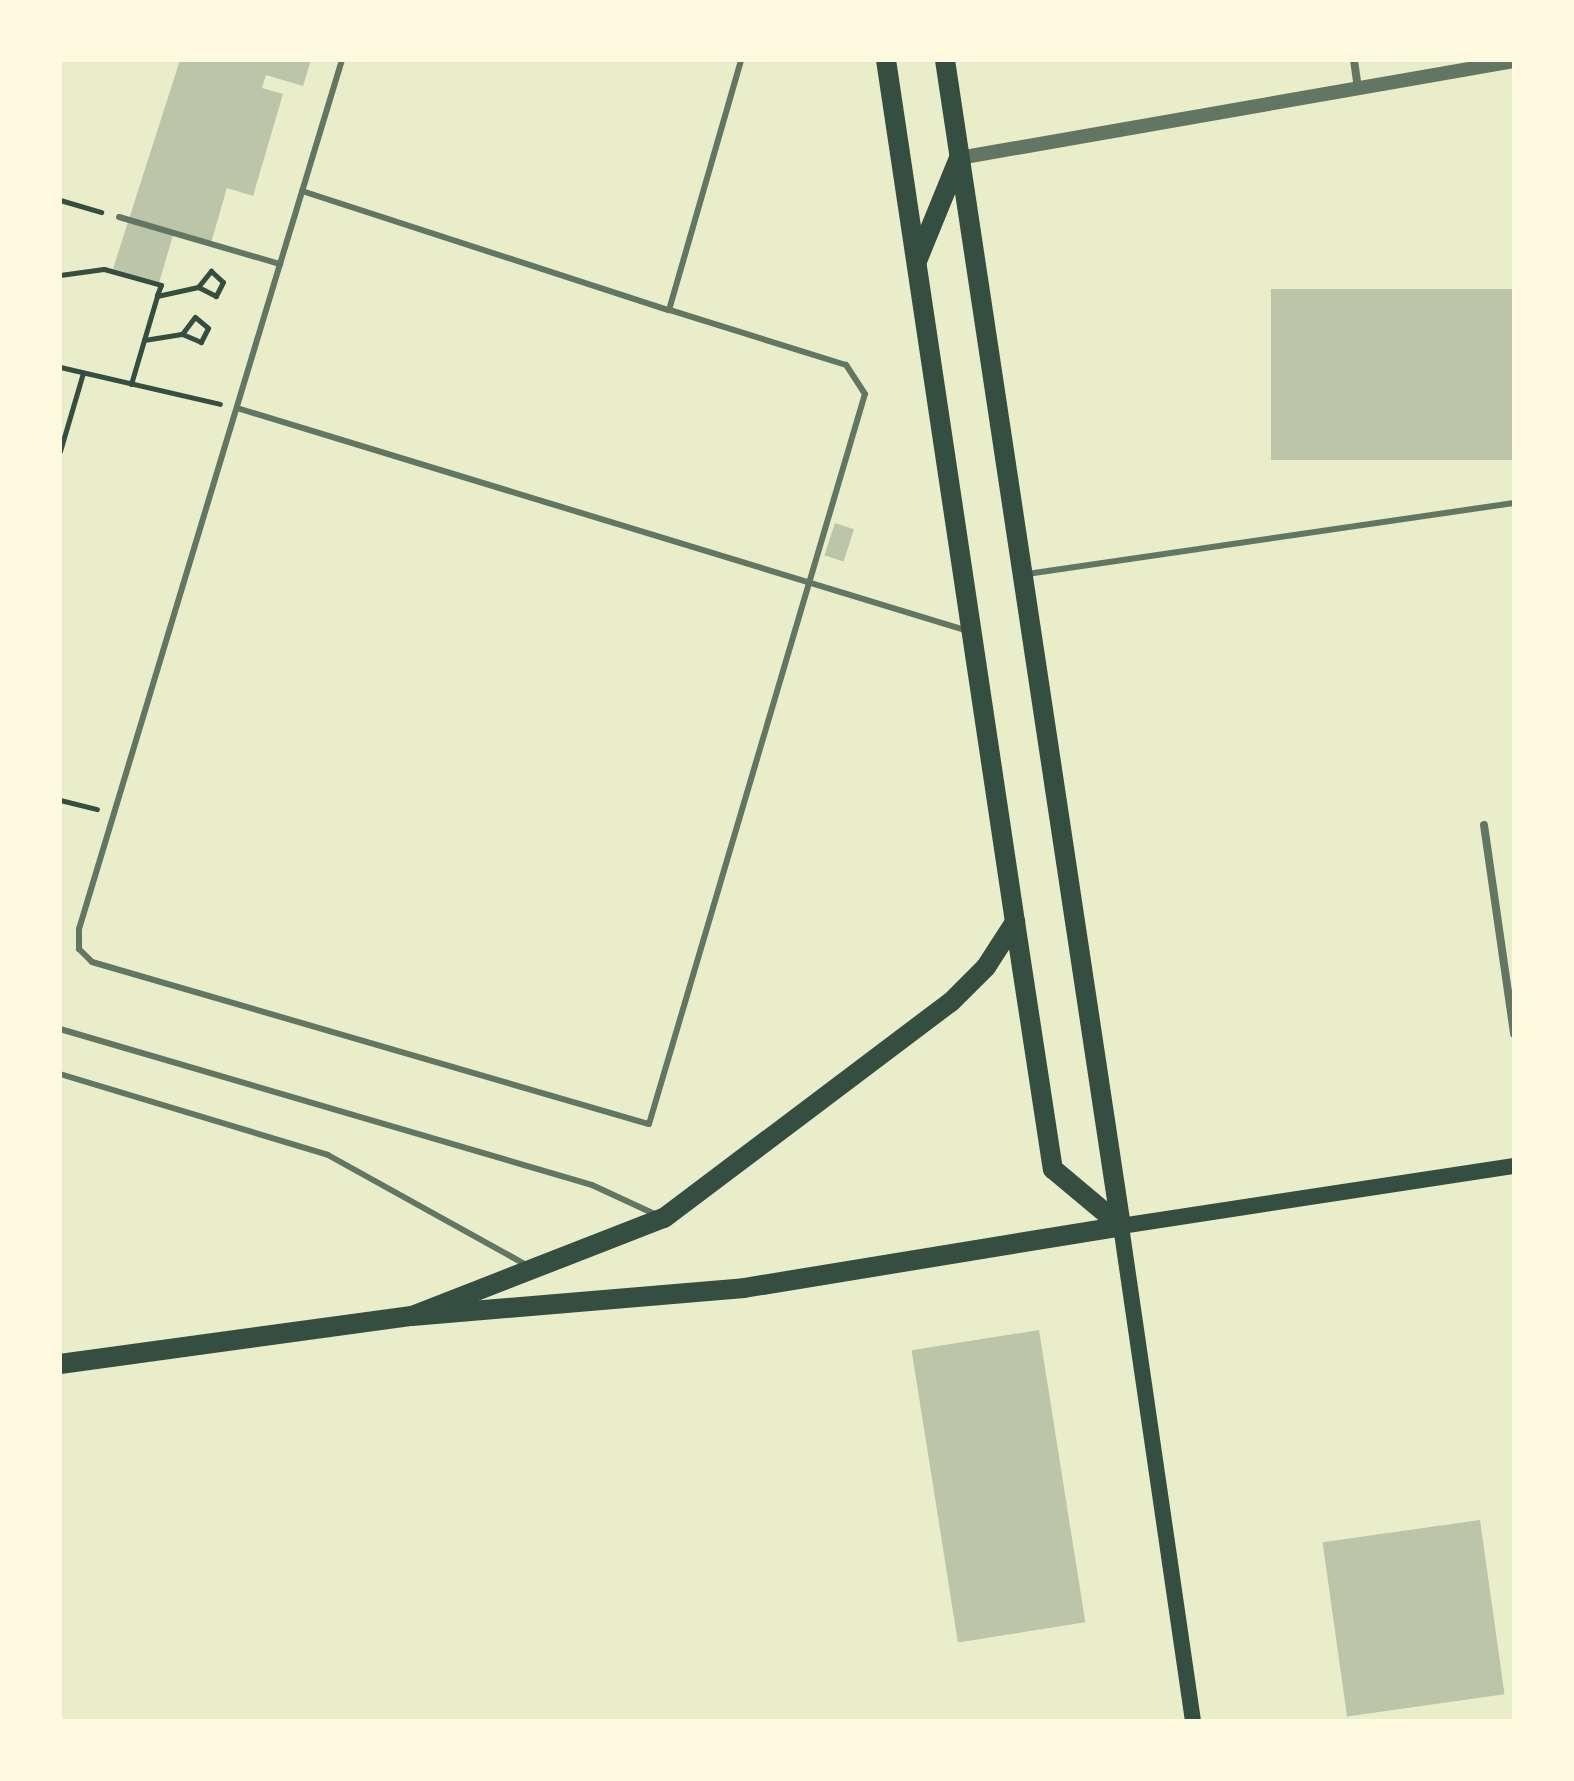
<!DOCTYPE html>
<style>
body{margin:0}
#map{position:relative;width:1574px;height:1781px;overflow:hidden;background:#e9edc9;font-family:"IBM Plex Sans",sans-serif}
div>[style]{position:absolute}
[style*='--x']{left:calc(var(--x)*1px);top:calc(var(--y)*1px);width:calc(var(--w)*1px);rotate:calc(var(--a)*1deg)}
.building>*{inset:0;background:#bcc5a7;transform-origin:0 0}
.path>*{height:5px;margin:-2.5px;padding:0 2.5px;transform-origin:2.5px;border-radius:2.5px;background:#344e41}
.service>*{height:6px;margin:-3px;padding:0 3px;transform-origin:3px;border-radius:3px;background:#617663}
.minor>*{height:8px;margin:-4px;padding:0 4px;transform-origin:4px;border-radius:4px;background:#617663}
.tertiary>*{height:14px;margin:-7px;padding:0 7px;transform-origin:7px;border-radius:7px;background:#617663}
.secondary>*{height:16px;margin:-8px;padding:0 8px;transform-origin:8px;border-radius:8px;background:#344e41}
.primary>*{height:20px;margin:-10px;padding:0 10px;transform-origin:10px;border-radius:10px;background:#344e41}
span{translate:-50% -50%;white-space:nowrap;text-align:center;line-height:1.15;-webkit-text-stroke:6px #fefae0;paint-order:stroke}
.frame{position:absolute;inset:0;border:62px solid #fefae0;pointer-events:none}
</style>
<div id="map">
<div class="building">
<i style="clip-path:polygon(180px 60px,311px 60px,303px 86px,266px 75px,262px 88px,283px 94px,253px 196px,227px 188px,211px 243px,174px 232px,159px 283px,113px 269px)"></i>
<i style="left:1514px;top:289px;width:171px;height:243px;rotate:90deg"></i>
<i style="left:835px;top:523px;width:20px;height:34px;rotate:18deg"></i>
<i style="left:1039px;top:1330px;width:296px;height:129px;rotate:81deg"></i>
<i style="left:1480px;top:1520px;width:176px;height:159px;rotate:82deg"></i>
</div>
<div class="path">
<i style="--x:60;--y:200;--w:43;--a:16.3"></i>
<i style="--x:60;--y:275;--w:44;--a:-7.8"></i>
<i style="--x:104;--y:269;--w:59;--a:15.7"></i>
<i style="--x:161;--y:285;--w:11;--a:112"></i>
<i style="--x:144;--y:340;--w:38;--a:-9"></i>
<i style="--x:182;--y:334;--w:21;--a:-53"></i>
<i style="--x:195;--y:317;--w:17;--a:40"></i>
<i style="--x:208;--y:328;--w:16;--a:117"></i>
<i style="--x:201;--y:342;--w:21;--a:-157"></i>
<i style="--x:60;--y:367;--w:164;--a:13"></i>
<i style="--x:131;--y:384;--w:92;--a:-73.5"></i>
<i style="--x:157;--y:296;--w:42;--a:-12.4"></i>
<i style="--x:198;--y:287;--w:21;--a:-51"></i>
<i style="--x:211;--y:271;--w:16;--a:43"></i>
<i style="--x:223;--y:282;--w:16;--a:117"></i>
<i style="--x:216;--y:296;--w:20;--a:-153"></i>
<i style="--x:60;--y:451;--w:81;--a:-73.6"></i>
<i style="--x:60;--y:800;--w:38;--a:14"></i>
</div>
<div class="service">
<i style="--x:302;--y:191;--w:386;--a:18"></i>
<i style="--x:119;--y:217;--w:168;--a:16.3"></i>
<i style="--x:280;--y:264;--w:695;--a:106.82"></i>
<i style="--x:79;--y:929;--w:20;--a:90"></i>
<i style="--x:79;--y:949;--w:18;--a:45"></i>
<i style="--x:92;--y:962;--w:580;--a:16.22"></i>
<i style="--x:649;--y:1124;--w:761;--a:-73.52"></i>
<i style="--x:865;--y:394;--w:35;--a:-123"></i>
<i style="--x:846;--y:365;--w:185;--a:-162.7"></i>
<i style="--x:669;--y:310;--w:260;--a:-73.9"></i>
<i style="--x:280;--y:264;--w:213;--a:-73.1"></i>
<i style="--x:237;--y:408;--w:764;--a:16.96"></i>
<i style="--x:1027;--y:574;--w:492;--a:-8.3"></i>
<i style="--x:60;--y:1029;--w:554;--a:16.34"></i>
<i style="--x:592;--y:1185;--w:72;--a:24.8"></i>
<i style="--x:60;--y:1074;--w:280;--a:16.8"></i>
<i style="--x:328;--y:1155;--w:229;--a:29"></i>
</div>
<div class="minor">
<i style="--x:1354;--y:60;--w:28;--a:82"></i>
<i style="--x:1484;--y:825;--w:211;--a:81.8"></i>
</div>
<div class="tertiary">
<i style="--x:959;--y:158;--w:563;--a:-9.91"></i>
</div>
<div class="secondary">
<i style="--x:1193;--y:1721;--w:500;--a:-98.28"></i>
<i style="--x:1121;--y:1226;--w:398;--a:-8.7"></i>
</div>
<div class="primary">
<i style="--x:945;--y:60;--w:1179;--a:81.42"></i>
<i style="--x:917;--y:261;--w:111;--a:-67.8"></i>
<i style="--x:1015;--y:922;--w:250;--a:81.3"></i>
<i style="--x:1053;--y:1169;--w:89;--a:40"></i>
<i style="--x:412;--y:1316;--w:270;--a:-21.3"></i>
<i style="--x:664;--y:1218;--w:359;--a:-37"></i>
<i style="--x:951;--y:1002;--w:49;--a:-45"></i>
<i style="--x:986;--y:967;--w:54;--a:-57.2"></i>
<i style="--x:1015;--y:922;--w:872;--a:-98.51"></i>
<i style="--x:60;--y:1364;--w:355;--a:-7.8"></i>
<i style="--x:412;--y:1316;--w:333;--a:-4.8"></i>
<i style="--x:744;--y:1288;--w:382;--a:-9.3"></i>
</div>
<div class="frame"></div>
</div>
